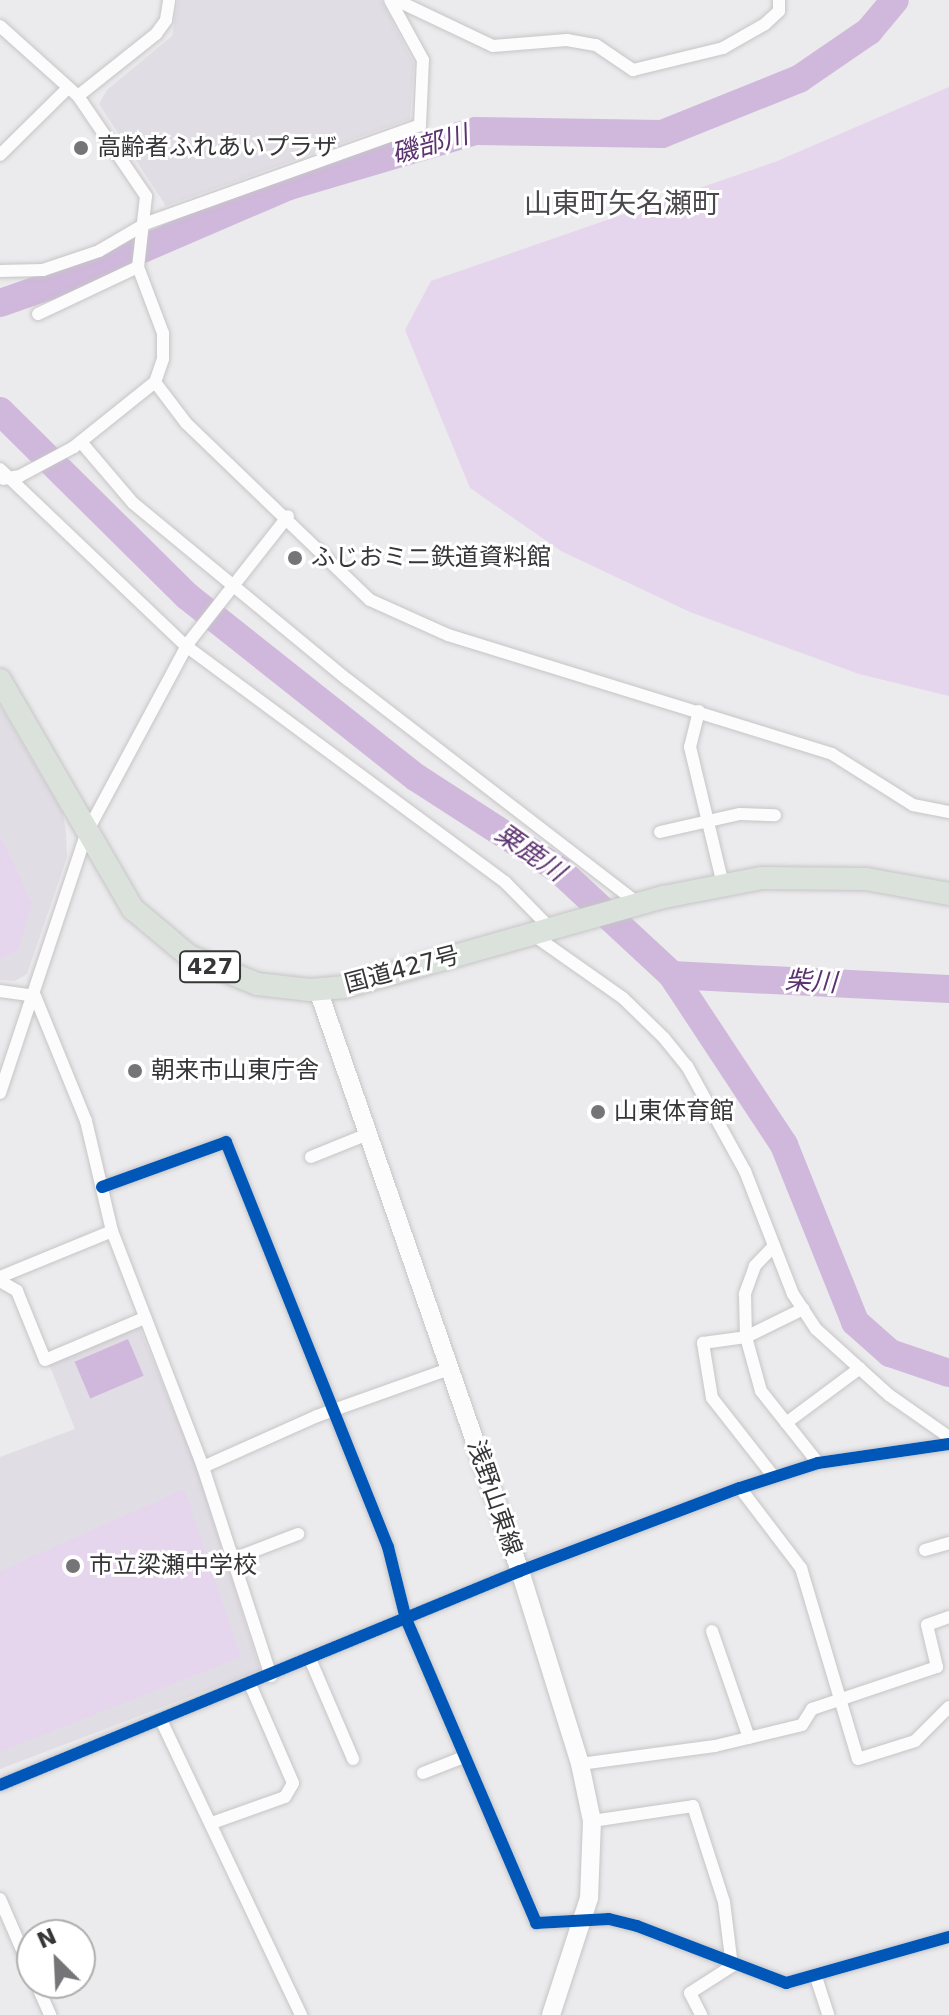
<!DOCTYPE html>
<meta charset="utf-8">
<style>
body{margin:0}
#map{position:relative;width:949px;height:2015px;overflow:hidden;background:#ebeaec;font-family:"DejaVu Sans","Noto Sans JP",sans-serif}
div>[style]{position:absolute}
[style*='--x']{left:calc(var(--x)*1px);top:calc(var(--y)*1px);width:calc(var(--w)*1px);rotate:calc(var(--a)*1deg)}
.built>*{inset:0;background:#e1dde4}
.green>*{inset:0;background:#e5d6ed}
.water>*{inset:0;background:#cfb8db;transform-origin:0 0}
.river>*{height:28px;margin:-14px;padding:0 14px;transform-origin:14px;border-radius:14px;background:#cfb8db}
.roads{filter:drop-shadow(0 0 2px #c6c5c7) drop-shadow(0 0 2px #c6c5c7)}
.minor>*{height:12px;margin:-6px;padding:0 6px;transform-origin:6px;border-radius:6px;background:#fcfcfc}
.secondary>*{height:18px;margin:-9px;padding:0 9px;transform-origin:9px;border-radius:9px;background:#fcfcfc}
.trunk>*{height:22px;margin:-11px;padding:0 11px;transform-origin:11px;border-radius:11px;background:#dbe2dc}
.cycleway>*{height:12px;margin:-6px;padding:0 6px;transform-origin:6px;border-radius:6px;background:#0057b8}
.dots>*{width:22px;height:22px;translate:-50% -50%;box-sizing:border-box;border:4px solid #fff;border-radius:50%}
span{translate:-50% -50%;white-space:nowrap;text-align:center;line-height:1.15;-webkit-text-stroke:6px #fff;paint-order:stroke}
.shield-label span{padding:2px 6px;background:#fff;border:2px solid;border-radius:6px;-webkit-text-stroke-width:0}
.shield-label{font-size:22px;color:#363537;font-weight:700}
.poi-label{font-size:24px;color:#363537}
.left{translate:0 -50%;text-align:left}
.street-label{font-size:24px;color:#363537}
.water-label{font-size:26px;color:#5c326f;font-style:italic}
.quarter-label{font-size:28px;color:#4b494c}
.north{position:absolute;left:16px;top:1919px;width:80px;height:80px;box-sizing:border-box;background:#fff;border:2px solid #afaeaf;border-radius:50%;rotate:336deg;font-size:22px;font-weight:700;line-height:32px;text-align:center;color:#363537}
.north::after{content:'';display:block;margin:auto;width:28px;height:36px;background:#757476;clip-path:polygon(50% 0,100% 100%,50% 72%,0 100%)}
</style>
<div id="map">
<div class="built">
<i style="clip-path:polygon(178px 0,381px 0,414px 64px,410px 119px,166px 206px,99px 104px,107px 90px,172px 36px)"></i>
<i style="clip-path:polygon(0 706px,63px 813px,66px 832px,67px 857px,27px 974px,15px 981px,0 980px)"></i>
<i style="clip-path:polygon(132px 1325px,140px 1329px,195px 1463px,260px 1670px,0 1769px,0 1457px,75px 1429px,49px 1364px)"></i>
</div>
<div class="green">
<i style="clip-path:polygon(949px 87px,949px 696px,859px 674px,690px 612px,561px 551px,470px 488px,405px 330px,431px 281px,775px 162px)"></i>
<i style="clip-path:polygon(0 835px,32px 903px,18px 950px,0 959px)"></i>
<i style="clip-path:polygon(184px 1489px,241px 1657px,0 1752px,0 1571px)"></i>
</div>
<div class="water">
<i style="left:128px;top:1339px;width:40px;height:58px;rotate:67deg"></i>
</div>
<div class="river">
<i style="--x:0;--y:303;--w:94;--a:-19.2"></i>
<i style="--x:89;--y:272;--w:218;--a:-23.3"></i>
<i style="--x:289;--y:186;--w:195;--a:-16.4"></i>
<i style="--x:476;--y:131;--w:186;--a:0.9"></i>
<i style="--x:662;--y:134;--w:148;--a:-21.9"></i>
<i style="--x:799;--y:79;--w:85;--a:-34.4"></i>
<i style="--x:869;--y:31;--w:40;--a:-50"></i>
<i style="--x:0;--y:411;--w:263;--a:44.7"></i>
<i style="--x:187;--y:596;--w:293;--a:38.4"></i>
<i style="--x:417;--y:778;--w:169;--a:32.9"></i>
<i style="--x:559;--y:870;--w:154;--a:42.9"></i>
<i style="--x:672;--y:975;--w:204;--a:56.6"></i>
<i style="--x:784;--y:1145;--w:191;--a:68.1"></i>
<i style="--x:855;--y:1322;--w:47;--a:41.5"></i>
<i style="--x:890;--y:1353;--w:62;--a:18.7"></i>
<i style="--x:672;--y:975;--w:277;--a:2.9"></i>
</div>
<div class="roads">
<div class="minor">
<i style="--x:396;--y:0;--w:107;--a:25.4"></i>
<i style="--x:493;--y:46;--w:74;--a:-4.6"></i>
<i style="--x:567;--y:40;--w:29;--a:10"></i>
<i style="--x:596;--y:45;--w:45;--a:34"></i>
<i style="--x:633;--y:70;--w:93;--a:-13.7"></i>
<i style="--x:723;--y:48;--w:48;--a:-29.7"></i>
<i style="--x:765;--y:24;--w:19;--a:-43"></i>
<i style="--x:779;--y:11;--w:11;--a:-90"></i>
<i style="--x:0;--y:26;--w:105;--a:41.9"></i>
<i style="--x:78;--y:96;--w:121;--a:55.8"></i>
<i style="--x:146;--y:196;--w:71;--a:96.4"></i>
<i style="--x:138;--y:267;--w:71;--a:69.3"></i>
<i style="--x:163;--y:333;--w:26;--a:90"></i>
<i style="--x:163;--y:359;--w:24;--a:109"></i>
<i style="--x:155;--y:382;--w:104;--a:141.3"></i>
<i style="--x:74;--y:447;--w:61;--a:151.8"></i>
<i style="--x:20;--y:476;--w:17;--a:170"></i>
<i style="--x:78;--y:96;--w:100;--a:-38.5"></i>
<i style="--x:156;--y:34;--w:17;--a:-54"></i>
<i style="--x:166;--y:20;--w:20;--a:-81"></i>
<i style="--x:0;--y:155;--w:95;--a:-44.6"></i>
<i style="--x:0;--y:271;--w:43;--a:-1.3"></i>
<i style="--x:43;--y:270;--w:59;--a:-18.7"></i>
<i style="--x:99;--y:251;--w:56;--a:-30.3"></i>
<i style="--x:147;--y:223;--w:290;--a:-19.7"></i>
<i style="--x:420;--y:125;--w:65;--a:-87.4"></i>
<i style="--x:423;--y:60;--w:68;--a:-118.8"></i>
<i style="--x:38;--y:314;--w:110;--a:-25.2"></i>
<i style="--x:155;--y:382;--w:51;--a:52.9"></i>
<i style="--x:186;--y:423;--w:255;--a:43.9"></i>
<i style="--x:370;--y:600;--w:85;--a:24.2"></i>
<i style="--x:448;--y:635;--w:402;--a:17.2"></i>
<i style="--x:832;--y:754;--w:96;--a:32.2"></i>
<i style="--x:913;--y:805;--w:37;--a:11"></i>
<i style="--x:81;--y:442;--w:80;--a:49.6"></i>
<i style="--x:133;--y:503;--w:278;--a:39.5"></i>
<i style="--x:348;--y:680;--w:367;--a:37.6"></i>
<i style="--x:0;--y:469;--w:257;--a:43.6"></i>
<i style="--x:186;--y:646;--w:397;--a:36.5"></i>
<i style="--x:505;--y:882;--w:66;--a:45.6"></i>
<i style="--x:699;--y:711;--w:37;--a:104"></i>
<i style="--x:690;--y:747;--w:141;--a:76.5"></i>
<i style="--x:660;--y:832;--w:82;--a:-12.7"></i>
<i style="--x:740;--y:814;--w:35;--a:2"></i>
<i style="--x:532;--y:934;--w:111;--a:35.1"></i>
<i style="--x:623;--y:998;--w:57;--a:44.3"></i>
<i style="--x:664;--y:1038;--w:36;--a:51"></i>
<i style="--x:687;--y:1066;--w:120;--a:61.1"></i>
<i style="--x:745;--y:1171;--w:132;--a:68.7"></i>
<i style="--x:793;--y:1294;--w:42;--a:56.7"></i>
<i style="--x:816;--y:1329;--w:98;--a:42.1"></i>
<i style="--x:889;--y:1395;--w:73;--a:35"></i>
<i style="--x:0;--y:991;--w:35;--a:8"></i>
<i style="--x:35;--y:996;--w:135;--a:67.8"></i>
<i style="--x:86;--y:1121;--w:113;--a:76.7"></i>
<i style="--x:112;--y:1231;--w:253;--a:68.9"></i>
<i style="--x:203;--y:1467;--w:220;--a:72"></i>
<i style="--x:0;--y:1093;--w:275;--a:-71.6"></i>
<i style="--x:87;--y:832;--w:216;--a:-61.8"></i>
<i style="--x:189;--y:642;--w:160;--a:-51.8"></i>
<i style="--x:311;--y:1157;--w:61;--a:-22"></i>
<i style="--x:102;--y:1187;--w:132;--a:-19.9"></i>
<i style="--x:226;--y:1142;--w:436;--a:68.2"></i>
<i style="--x:388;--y:1547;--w:74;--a:76"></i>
<i style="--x:406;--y:1619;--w:331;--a:66.8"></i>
<i style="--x:536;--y:1923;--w:73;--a:-3.1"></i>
<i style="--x:609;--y:1919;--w:29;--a:14"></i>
<i style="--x:637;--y:1926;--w:160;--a:20.9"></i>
<i style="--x:786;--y:1983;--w:169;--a:-15.8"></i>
<i style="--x:774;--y:1246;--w:28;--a:134"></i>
<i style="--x:755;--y:1266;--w:30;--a:110"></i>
<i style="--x:745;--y:1294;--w:43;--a:88.7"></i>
<i style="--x:746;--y:1337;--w:56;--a:74.5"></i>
<i style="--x:761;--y:1391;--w:92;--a:51.6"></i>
<i style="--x:0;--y:1277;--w:121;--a:-22.3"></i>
<i style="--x:0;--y:1281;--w:20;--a:30"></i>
<i style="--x:17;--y:1291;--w:74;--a:67.9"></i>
<i style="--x:45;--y:1360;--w:105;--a:-22.9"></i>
<i style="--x:786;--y:1423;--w:92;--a:-36.6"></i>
<i style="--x:203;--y:1467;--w:125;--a:-24.1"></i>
<i style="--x:317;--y:1416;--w:140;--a:-19.6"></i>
<i style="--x:774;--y:1477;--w:100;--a:-128.1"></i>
<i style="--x:712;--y:1398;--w:56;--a:-99.3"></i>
<i style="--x:703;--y:1343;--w:43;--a:-7.9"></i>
<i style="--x:746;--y:1337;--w:64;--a:-26.2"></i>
<i style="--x:740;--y:1488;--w:101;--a:52.7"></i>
<i style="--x:801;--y:1568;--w:199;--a:73.4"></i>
<i style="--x:858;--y:1759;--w:60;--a:-17.5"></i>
<i style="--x:915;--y:1741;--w:48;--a:-45"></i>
<i style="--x:925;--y:1550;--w:25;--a:-16"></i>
<i style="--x:233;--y:1559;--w:70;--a:-21"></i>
<i style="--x:712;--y:1631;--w:113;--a:70.9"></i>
<i style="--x:310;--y:1659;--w:109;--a:66.7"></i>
<i style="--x:161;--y:1720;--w:327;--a:64.6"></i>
<i style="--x:580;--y:1764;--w:136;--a:-7.6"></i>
<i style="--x:715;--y:1746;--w:89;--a:-13.6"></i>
<i style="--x:802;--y:1725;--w:19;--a:-58"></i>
<i style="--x:812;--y:1709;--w:132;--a:-18.6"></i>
<i style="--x:937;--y:1667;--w:43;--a:-103.4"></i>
<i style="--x:927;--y:1625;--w:23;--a:-20"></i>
<i style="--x:423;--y:1773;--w:44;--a:-21.3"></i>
<i style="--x:0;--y:1785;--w:562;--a:-22.37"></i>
<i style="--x:520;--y:1571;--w:235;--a:-20.7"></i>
<i style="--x:740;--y:1488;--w:82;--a:-17.8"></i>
<i style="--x:818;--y:1463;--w:132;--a:-8.3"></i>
<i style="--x:592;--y:1821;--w:102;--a:-8.4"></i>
<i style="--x:693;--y:1806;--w:101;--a:72.1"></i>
<i style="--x:724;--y:1902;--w:64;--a:82.9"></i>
<i style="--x:732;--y:1966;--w:50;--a:147.3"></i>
<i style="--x:690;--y:1993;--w:25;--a:63"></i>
<i style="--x:212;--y:1823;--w:77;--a:-19.6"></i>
<i style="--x:285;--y:1797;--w:16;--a:-60"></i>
<i style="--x:293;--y:1783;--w:108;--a:-113.5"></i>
<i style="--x:0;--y:1899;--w:81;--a:66.6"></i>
<i style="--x:816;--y:1977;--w:40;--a:72"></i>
<i style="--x:36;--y:1983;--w:35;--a:66"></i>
</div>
<div class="secondary">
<i style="--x:318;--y:990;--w:615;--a:70.83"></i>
<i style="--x:520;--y:1571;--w:202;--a:72.7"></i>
<i style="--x:580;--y:1764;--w:58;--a:78.1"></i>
<i style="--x:592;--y:1821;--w:77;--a:92.2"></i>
<i style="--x:589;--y:1898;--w:123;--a:108"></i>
</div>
<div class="trunk">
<i style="--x:0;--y:680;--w:265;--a:59.9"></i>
<i style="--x:133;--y:909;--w:73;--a:40"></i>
<i style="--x:189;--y:956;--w:74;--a:22.4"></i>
<i style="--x:257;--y:984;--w:53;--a:6.5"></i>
<i style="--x:310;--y:990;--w:35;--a:-5"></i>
<i style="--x:345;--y:987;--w:331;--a:-15.8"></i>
<i style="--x:664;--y:897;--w:100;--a:-11"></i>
<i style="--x:762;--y:878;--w:104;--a:0.6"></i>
<i style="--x:866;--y:879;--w:84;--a:10.2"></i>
</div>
</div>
<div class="cycleway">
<i style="--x:102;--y:1187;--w:132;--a:-19.9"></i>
<i style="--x:226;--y:1142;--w:436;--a:68.2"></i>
<i style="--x:388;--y:1547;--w:74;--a:76"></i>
<i style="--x:406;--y:1619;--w:331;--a:66.8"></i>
<i style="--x:536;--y:1923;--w:73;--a:-3.1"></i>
<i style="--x:609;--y:1919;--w:29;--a:14"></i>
<i style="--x:637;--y:1926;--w:160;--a:20.9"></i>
<i style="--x:786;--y:1983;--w:169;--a:-15.8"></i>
<i style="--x:0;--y:1785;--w:562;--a:-22.37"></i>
<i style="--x:520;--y:1571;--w:235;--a:-20.7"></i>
<i style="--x:740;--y:1488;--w:82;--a:-17.8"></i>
<i style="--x:818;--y:1463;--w:132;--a:-8.3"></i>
</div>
<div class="dots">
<i style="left:81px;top:148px;background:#757476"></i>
<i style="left:295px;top:558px;background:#757476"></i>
<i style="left:135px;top:1071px;background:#757476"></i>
<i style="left:598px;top:1112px;background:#757476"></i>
<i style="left:73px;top:1566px;background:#757476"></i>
</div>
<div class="shield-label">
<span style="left:210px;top:967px">427</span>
</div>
<div class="poi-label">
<span class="left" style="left:97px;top:148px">高齢者ふれあいプラザ</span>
<span class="left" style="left:311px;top:558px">ふじおミニ鉄道資料館</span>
<span class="left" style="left:151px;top:1071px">朝来市山東庁舎</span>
<span class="left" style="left:614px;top:1112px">山東体育館</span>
<span class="left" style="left:89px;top:1566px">市立梁瀬中学校</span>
</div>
<div class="street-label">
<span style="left:402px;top:970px;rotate:-15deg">国道427号</span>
<span style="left:494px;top:1498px;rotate:71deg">浅野山東線</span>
</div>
<div class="water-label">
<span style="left:430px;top:145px;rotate:-16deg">磯部川</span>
<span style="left:530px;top:853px;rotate:35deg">粟鹿川</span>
<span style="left:811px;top:982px;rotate:3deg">柴川</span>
</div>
<div class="quarter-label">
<span style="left:622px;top:204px">山東町矢名瀬町</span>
</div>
<div class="north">N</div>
</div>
